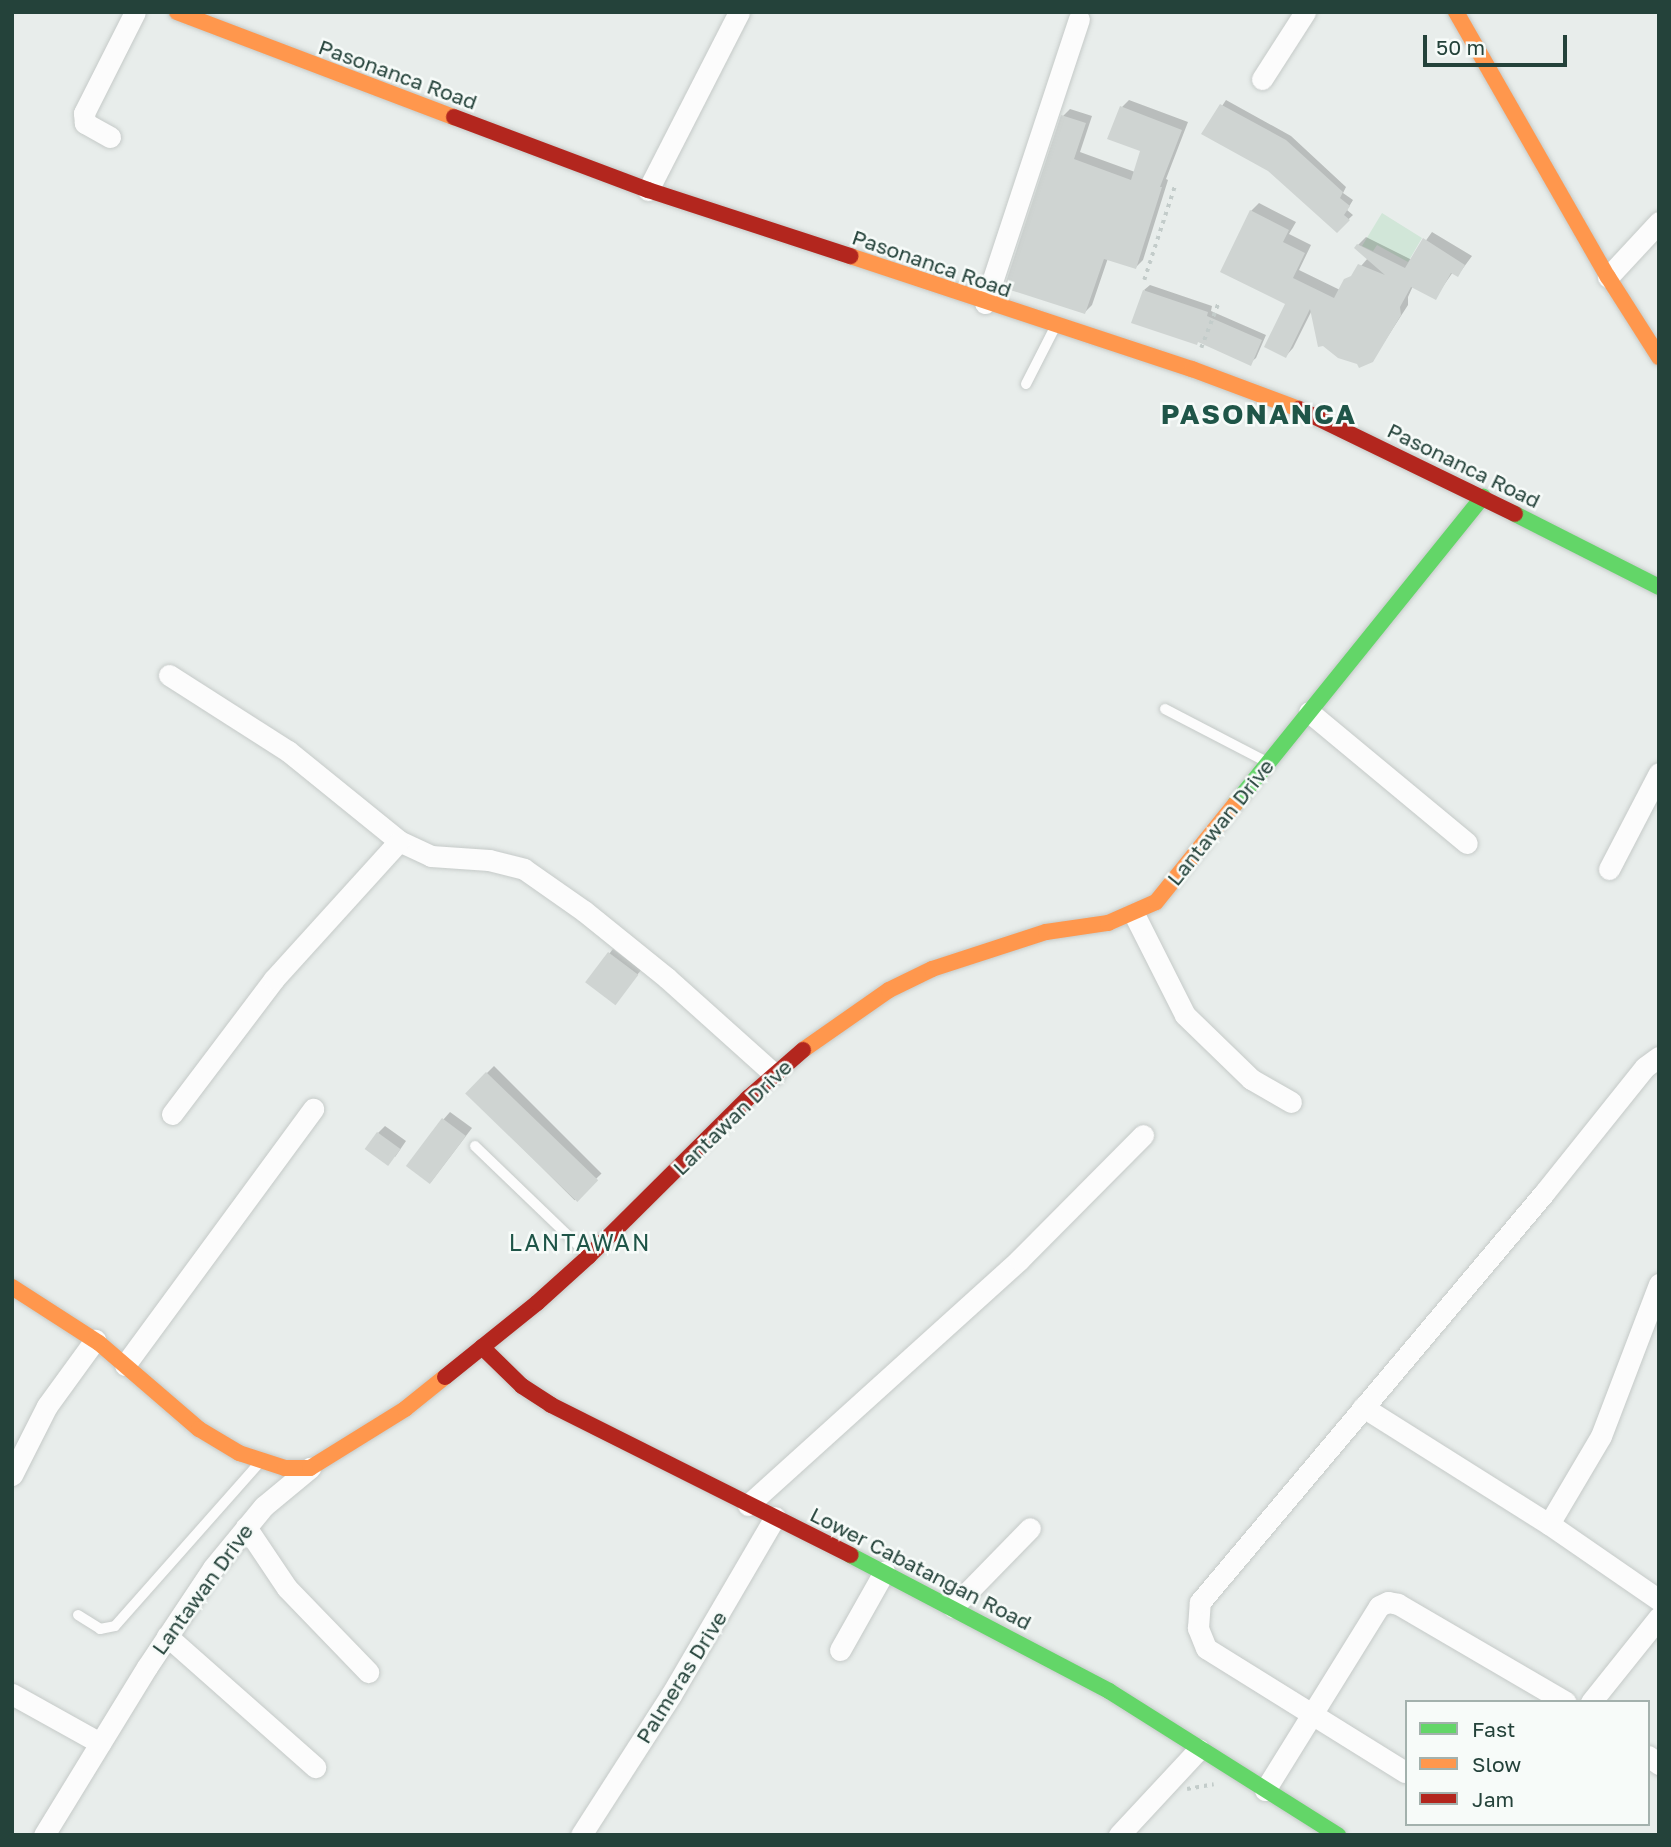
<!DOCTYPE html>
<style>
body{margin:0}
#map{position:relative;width:1671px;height:1847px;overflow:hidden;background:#e8edeb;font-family:"Golos Text",sans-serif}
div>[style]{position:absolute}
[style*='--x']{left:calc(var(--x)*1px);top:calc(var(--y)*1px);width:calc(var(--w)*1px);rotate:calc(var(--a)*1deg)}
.green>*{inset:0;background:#d1e6d8}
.shadow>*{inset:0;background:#0003;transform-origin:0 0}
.building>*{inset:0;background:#cfd4d2;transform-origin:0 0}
.path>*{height:3.5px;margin-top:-1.75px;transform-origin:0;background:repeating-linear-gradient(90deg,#c3ccca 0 3.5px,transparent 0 8.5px)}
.roads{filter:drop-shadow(0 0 2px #c5cac8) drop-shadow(0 0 2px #c5cac8)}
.lane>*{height:10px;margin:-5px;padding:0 5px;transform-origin:5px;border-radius:5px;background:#fcfcfc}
.street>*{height:21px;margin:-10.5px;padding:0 10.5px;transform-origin:10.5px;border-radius:10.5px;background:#fcfcfc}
.fast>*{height:16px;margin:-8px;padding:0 8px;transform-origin:8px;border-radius:8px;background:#63d668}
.slow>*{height:16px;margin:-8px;padding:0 8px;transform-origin:8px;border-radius:8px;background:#ff974d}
.jam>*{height:16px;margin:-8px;padding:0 8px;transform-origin:8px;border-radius:8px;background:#b3261e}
span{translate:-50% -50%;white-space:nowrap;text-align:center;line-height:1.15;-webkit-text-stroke:5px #f7fbf9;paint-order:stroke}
.street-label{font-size:21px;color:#24423a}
.neighbourhood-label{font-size:23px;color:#1f5548;letter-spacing:2px}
.district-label{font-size:28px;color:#1f5548;font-weight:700;letter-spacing:2px}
.frame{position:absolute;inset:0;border:14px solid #24423a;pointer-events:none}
.legend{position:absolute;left:1405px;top:1700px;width:245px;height:126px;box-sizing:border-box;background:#f7fbf9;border:2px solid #a3b1ad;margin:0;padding:9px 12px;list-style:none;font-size:21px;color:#24423a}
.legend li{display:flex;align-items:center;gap:14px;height:35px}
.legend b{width:35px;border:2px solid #a3b1ad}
.scale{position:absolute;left:1423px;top:35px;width:144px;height:32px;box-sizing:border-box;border:4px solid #24423a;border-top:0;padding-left:9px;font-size:21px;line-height:24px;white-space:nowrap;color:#24423a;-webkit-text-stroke:5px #f7fbf9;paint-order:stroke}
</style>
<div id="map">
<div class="green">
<i style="clip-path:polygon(1382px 213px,1422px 238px,1408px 262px,1377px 245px,1373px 251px,1362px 246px)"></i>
</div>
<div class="shadow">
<i style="clip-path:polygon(1129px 100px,1188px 122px,1166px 179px,1168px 180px,1143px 260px,1136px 267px,1108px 258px,1092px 305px,1085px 312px,1063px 116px,1070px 109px,1092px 116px,1080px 152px,1135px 172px,1142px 150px,1122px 107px)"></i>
<i style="clip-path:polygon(1226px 100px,1291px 136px,1346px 187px,1343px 193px,1353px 200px,1347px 210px,1353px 215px,1337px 230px,1269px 169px,1204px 133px)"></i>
<i style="clip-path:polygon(1259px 203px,1296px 222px,1289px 234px,1311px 245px,1299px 270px,1340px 290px,1368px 258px,1358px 245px,1366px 237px,1412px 260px,1432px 232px,1472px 256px,1458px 275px,1453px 272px,1435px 298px,1413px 286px,1408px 297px,1408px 305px,1372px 361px,1312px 310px,1293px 348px,1286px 356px,1288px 303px,1251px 211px)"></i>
<i style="clip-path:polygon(1150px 285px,1212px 306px,1211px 311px,1266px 335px,1256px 358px,1250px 363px,1199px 341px,1144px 290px)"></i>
<i style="clip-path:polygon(613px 949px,641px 970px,619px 998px,609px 954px)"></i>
<i style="left:494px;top:1066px;width:152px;height:38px;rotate:45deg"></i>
<i style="clip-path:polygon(450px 1112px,472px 1128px,431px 1182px,443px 1120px)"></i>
<i style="clip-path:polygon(385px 1126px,406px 1141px,395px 1157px,378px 1133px)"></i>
</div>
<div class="building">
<i style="clip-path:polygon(1220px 104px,1286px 140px,1343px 192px,1340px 198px,1350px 206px,1344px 215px,1350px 220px,1337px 233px,1268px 171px,1201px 134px)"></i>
<i style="clip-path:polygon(1120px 106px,1182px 130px,1160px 187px,1162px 187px,1136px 269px,1104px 259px,1085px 314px,1004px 288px,1061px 115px,1086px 123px,1074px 159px,1131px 180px,1140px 151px,1107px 139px)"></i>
<i style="clip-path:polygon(1250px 210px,1289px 230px,1283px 242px,1305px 253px,1293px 278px,1334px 298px,1344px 279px,1351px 276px,1358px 264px,1385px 275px,1354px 248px,1357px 244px,1405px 268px,1423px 238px,1465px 265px,1458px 277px,1451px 273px,1436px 300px,1411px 287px,1400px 307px,1401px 315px,1373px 362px,1359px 368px,1357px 364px,1338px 358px,1323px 346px,1318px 347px,1310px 309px,1286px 358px,1264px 347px,1285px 304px,1220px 272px)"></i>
<i style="clip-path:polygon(1143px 290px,1208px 312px,1207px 316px,1262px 340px,1251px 366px,1198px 342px,1197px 345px,1131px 323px)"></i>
<i style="left:608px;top:952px;width:38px;height:38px;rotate:37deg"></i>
<i style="left:486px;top:1072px;width:156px;height:30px;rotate:44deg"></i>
<i style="left:442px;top:1118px;width:30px;height:60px;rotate:37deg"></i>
<i style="left:377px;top:1132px;width:29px;height:21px;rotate:36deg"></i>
</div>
<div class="path">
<i style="--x:1144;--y:280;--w:100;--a:-71.9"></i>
<i style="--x:1201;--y:348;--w:47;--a:-68.9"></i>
<i style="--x:1187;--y:1789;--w:27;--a:-10"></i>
</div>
<div class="roads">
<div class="lane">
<i style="--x:1026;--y:384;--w:64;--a:-63"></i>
<i style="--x:1165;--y:709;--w:115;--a:27.5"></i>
<i style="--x:475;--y:1146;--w:154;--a:43.9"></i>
<i style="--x:78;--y:1615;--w:26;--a:32"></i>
<i style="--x:100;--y:1629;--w:15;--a:-11"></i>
<i style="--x:115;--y:1626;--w:217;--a:-48.5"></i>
</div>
<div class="street">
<i style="--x:1262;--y:79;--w:80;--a:-57.3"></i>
<i style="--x:110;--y:137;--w:29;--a:-151"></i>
<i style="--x:85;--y:123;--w:10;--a:-96"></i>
<i style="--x:84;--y:113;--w:113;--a:-63.2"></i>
<i style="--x:648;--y:190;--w:200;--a:-62.9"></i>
<i style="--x:1608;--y:277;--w:75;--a:-47.2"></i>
<i style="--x:985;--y:303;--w:299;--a:-71.7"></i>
<i style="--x:169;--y:675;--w:141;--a:32.6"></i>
<i style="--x:288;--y:751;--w:143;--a:39"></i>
<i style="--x:399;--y:841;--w:35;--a:25"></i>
<i style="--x:431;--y:856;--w:58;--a:3.9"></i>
<i style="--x:489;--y:860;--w:36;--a:14"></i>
<i style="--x:524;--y:869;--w:73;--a:35"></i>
<i style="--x:584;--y:911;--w:107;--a:38.9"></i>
<i style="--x:667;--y:978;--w:144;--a:41.9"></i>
<i style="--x:1309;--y:712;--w:205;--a:39.7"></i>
<i style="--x:1609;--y:869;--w:108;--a:-62.5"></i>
<i style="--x:1134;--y:914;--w:113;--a:63.2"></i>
<i style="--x:1185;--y:1015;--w:92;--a:44.1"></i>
<i style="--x:1251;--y:1079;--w:46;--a:29.9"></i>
<i style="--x:172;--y:1114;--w:169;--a:-52.9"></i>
<i style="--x:274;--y:979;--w:186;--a:-47.8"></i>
<i style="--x:125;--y:1365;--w:318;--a:-53.7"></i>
<i style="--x:1363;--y:1407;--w:220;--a:32.2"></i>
<i style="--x:1549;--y:1524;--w:134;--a:34.6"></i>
<i style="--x:12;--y:1475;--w:77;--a:-63.1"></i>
<i style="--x:47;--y:1406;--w:82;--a:-54"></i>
<i style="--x:748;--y:1505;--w:365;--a:-42.1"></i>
<i style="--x:1019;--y:1260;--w:176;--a:-45.2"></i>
<i style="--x:1549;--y:1524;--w:102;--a:-59.4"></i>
<i style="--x:1601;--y:1436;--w:163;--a:-69.1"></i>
<i style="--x:246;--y:1527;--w:73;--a:56.1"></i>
<i style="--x:287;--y:1588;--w:117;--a:46"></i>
<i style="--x:953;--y:1607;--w:110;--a:-45.7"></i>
<i style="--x:167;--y:1636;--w:198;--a:41.5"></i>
<i style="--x:840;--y:1650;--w:90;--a:-60.6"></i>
<i style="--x:12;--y:1694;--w:101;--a:29.1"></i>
<i style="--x:1591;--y:1702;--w:109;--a:-51.3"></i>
<i style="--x:1648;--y:1756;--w:14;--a:36"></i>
<i style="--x:1405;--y:1772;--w:234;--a:-148.1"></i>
<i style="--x:1206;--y:1648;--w:22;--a:-112"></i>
<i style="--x:1198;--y:1628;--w:26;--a:-86"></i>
<i style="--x:1200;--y:1602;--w:534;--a:-49.93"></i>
<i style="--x:1544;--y:1193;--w:161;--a:-51.3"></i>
<i style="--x:1645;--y:1067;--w:17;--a:-36"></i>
<i style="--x:1265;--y:1790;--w:216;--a:-58.2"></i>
<i style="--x:1379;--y:1606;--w:10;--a:-24"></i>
<i style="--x:1388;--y:1602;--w:10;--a:11"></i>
<i style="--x:1398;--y:1604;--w:194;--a:30.3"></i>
<i style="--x:44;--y:1835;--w:197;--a:-58.5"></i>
<i style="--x:147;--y:1667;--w:119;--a:-56.3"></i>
<i style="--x:213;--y:1568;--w:80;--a:-50.6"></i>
<i style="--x:264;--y:1506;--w:60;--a:-39.6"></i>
<i style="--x:581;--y:1835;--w:166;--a:-57.3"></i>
<i style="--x:671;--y:1695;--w:206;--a:-59.7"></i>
<i style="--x:1119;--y:1835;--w:117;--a:-47.1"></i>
</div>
<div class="fast">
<i style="--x:1515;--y:514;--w:161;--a:26.9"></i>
<i style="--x:1235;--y:804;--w:395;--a:-51.1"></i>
<i style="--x:850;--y:1555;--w:293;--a:27.7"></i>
<i style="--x:1109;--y:1691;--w:271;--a:32.2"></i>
</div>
<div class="slow">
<i style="--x:177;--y:12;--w:296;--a:20.8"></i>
<i style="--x:1456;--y:12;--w:305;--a:60.2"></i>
<i style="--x:1608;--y:277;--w:95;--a:57.5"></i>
<i style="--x:850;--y:256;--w:360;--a:18.3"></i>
<i style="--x:1192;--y:369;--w:114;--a:20.5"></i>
<i style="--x:803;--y:1050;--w:105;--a:-34.9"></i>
<i style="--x:889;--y:990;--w:48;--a:-26"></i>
<i style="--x:932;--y:969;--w:120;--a:-18"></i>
<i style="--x:1046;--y:932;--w:63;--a:-8.3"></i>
<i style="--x:1108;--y:923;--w:52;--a:-23.6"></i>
<i style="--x:1156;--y:902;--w:126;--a:-51.1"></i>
<i style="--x:12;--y:1287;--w:103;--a:32.8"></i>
<i style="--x:99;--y:1343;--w:132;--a:40.7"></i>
<i style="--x:199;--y:1429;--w:47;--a:31"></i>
<i style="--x:239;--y:1453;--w:48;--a:18.1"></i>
<i style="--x:285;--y:1468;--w:25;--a:0"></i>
<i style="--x:310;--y:1468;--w:112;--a:-31.8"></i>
<i style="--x:405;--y:1409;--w:51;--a:-38.7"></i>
</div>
<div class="jam">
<i style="--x:454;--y:117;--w:207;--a:20.6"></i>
<i style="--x:648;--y:190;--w:213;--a:18.1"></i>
<i style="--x:1299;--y:409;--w:240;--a:25.9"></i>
<i style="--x:482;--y:1347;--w:56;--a:44.3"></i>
<i style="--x:522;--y:1386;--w:35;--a:33"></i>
<i style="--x:551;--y:1405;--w:335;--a:26.6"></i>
<i style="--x:445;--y:1377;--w:118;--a:-38.8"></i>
<i style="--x:537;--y:1303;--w:70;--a:-42.1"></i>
<i style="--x:589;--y:1256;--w:224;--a:-44.8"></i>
<i style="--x:748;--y:1098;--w:73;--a:-41.1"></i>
</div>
</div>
<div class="street-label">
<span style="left:398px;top:74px;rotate:20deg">Pasonanca Road</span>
<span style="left:932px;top:263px;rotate:19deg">Pasonanca Road</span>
<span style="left:1464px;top:465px;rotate:26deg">Pasonanca Road</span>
<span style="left:1220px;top:822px;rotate:-51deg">Lantawan Drive</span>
<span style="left:732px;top:1117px;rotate:-44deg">Lantawan Drive</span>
<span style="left:921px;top:1568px;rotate:27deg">Lower Cabatangan Road</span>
<span style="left:202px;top:1589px;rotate:-54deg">Lantawan Drive</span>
<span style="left:681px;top:1677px;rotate:-58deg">Palmeras Drive</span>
</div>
<div class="neighbourhood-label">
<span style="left:580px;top:1242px">LANTAWAN</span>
</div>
<div class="district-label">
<span style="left:1259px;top:414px">PASONANCA</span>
</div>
<div class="frame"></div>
<ul class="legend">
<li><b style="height:9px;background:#63d668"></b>Fast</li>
<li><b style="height:9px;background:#ff974d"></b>Slow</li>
<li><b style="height:9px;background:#b3261e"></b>Jam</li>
</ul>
<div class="scale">50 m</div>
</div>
